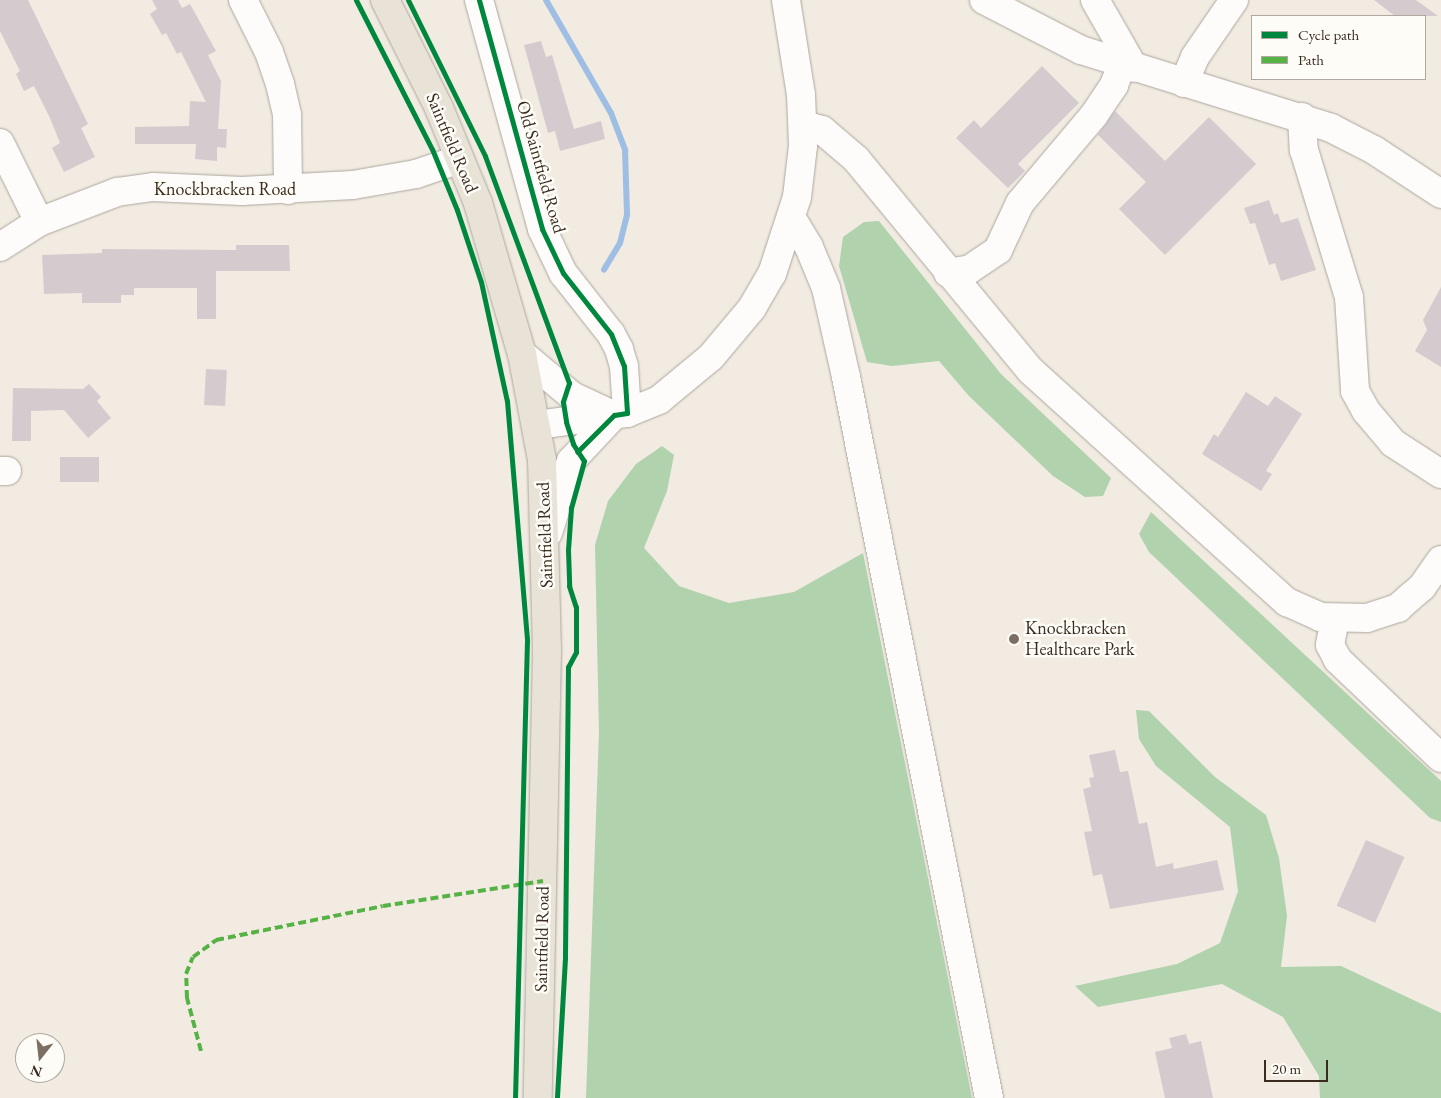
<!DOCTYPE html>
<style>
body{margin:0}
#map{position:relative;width:1441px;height:1098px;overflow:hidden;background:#f1ebe1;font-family:"EB Garamond",serif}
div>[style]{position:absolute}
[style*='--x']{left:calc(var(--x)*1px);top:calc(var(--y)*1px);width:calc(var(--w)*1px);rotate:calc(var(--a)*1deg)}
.forest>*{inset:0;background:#b0d2ac}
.stream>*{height:6px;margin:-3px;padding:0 3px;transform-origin:3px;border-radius:3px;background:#9ebee4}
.building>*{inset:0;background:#d4cbcf;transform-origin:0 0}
.roads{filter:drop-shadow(0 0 1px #aca69f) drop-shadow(0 0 1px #aca69f)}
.minor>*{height:28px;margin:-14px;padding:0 14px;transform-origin:14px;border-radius:14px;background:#fdfcfa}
.highway>*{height:28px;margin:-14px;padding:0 14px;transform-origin:14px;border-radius:14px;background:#e8e2d7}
.quiet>*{height:4px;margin-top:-2px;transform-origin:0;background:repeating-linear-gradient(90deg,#57b245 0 8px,transparent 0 12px)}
.cycleway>*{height:5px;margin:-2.5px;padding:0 2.5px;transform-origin:2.5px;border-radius:2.5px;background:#00873e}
.dots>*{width:14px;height:14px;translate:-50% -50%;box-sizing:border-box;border:2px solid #fdfcf7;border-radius:50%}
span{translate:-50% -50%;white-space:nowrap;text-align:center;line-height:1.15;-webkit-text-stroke:5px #fdfcf7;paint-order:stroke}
.street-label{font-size:18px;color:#3b2a1e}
.poi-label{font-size:18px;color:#3b2a1e}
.left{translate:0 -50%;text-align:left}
.legend{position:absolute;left:1251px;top:15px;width:175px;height:65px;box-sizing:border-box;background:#fdfcf7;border:1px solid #afa8a0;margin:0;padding:6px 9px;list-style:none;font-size:15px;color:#3b2a1e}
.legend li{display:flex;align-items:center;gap:10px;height:25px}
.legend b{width:25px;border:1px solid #afa8a0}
.north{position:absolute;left:15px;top:1033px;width:50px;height:50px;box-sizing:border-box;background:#fdfcf7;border:1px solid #afa8a0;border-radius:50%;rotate:196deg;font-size:14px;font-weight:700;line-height:20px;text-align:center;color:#3b2a1e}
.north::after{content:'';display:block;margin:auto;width:18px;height:22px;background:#7b6e62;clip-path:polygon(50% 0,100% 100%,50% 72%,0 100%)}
.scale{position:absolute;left:1264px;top:1060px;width:64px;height:22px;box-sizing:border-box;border:2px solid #3b2a1e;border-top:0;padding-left:6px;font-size:15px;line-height:18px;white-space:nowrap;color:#3b2a1e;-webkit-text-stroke:4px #fdfcf7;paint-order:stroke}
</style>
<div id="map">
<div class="forest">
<i style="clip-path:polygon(879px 221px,1001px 374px,1111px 478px,1103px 496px,1085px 497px,1053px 476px,969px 396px,939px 361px,892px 366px,867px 362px,839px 266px,843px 237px,864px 222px)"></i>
<i style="clip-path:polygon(662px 446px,674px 455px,667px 491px,644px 548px,679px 586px,729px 603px,794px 592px,863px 553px,972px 1098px,586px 1098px,599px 732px,595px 545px,608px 501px,636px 464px)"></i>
<i style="clip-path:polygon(1151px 512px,1441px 781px,1441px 822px,1430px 818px,1149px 552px,1139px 534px)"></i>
<i style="clip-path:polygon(1136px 710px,1149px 711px,1215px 777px,1266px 815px,1279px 858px,1287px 916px,1281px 967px,1341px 966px,1441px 1013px,1441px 1098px,1320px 1098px,1319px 1076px,1283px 1017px,1222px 984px,1098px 1007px,1075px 986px,1177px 964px,1220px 943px,1238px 891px,1230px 827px,1156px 766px,1139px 739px)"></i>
</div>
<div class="stream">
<i style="--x:546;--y:0;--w:130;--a:60.1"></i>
<i style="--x:611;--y:113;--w:40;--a:69"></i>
<i style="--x:625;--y:150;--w:65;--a:88.2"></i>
<i style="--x:627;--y:215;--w:29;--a:104"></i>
<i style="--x:620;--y:243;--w:31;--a:121"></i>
</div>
<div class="building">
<i style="clip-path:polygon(0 0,28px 0,88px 124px,81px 128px,95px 157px,64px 172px,52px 148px,60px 143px,50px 118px,34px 86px,24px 91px,16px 74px,20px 71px,0 31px)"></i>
<i style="clip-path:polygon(152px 0,178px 0,182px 8px,190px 4px,216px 51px,208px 55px,221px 81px,218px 129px,227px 129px,226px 148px,217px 147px,217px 161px,195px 159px,196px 144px,135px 144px,135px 127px,189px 126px,190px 101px,206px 102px,181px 52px,177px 54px,166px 33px,162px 35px,150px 14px,157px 9px)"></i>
<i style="clip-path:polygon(1374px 0,1416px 0,1438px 16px,1395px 16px)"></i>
<i style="clip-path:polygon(541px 41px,546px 57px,552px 55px,574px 129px,601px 121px,605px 139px,560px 151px,555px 131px,548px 133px,524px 45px)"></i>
<i style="clip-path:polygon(1042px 66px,1079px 103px,1018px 164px,1025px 171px,1008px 188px,956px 138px,974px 120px,981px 128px)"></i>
<i style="clip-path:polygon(1115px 111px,1165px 161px,1209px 117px,1256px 164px,1165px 255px,1119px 209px,1146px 182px,1098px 135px)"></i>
<i style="clip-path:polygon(1269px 200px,1274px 215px,1278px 213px,1281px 223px,1298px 218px,1316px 270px,1281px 281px,1275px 263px,1269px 265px,1255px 223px,1250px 224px,1244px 208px)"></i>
<i style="clip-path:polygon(236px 245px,289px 245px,290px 271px,216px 271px,216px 319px,197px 319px,197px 288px,134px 288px,134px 295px,121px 295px,121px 303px,82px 303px,82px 293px,44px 294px,42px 255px,102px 253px,102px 249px,236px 250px)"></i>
<i style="clip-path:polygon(1441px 287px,1441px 367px,1415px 351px,1427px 330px,1423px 320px)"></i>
<i style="left:206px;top:369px;width:21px;height:36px;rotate:3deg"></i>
<i style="clip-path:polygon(89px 384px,101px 397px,97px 401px,111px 418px,88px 438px,64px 410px,31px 411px,31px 441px,12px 441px,13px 388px,83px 389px)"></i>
<i style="clip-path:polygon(1246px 392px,1268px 406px,1275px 396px,1302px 414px,1266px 471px,1272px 474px,1261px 491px,1202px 454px,1214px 434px,1218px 437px)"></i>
<i style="left:60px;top:457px;width:39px;height:25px"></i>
<i style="clip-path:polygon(1115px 750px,1120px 772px,1128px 771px,1139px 824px,1147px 822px,1156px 867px,1173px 863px,1174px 869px,1217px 860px,1224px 890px,1110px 909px,1102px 874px,1093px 876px,1084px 832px,1092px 831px,1083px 789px,1091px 787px,1089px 778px,1094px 777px,1089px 755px)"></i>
<i style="left:1366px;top:840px;width:42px;height:72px;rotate:24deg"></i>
<i style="clip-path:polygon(1186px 1034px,1189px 1044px,1201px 1041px,1213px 1098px,1165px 1098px,1155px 1052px,1172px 1048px,1169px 1038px)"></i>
</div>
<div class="roads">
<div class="minor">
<i style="--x:243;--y:0;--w:58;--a:63.4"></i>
<i style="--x:269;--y:52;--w:34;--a:71"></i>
<i style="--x:280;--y:84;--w:32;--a:77"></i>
<i style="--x:287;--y:115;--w:75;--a:89.2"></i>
<i style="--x:479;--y:0;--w:238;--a:74.6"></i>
<i style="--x:542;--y:229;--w:49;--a:64.5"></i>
<i style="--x:563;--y:273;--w:78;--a:51.8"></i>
<i style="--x:611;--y:334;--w:17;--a:62"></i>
<i style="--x:619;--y:349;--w:18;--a:74"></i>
<i style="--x:624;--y:366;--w:47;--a:86.3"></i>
<i style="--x:984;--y:0;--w:109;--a:27.3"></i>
<i style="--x:1081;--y:50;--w:262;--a:17.3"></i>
<i style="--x:1331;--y:128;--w:48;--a:27.1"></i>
<i style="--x:1374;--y:150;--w:80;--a:33.3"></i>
<i style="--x:1095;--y:0;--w:78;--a:60.2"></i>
<i style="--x:1184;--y:83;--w:28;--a:-67"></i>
<i style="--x:1195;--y:57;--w:69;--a:-55.6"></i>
<i style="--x:1302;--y:117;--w:33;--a:87"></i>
<i style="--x:1304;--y:150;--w:154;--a:73"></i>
<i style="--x:1349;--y:297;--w:94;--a:86.3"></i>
<i style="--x:1355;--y:391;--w:23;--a:61"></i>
<i style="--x:1366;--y:411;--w:42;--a:49.8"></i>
<i style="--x:1393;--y:443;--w:57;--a:32.9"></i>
<i style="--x:804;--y:125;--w:19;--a:16"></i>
<i style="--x:822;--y:130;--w:45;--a:40.5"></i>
<i style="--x:856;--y:159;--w:275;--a:50.5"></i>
<i style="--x:1031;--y:371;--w:345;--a:42.1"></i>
<i style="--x:1287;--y:602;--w:36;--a:24"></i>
<i style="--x:1320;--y:617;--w:47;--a:1.2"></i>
<i style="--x:1367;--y:618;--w:33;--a:-18"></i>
<i style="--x:1398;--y:608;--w:15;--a:-42"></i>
<i style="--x:1409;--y:598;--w:17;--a:-40"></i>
<i style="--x:1422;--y:587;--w:33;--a:-55"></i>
<i style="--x:0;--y:143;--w:88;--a:63.7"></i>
<i style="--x:791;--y:217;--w:35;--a:59"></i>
<i style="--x:809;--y:247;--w:44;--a:67.5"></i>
<i style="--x:826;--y:288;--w:91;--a:77.3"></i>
<i style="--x:846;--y:377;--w:735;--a:78.78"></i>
<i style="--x:0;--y:247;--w:46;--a:-32.7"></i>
<i style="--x:39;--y:222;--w:84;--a:-21"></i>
<i style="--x:117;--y:192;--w:36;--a:-8"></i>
<i style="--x:153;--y:187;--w:89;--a:2.6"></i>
<i style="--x:242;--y:191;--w:111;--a:-3.1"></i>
<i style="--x:353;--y:185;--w:64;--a:-9.9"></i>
<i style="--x:416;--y:174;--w:46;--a:-18.8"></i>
<i style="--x:948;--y:273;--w:22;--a:-10"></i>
<i style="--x:970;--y:269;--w:34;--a:-34"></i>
<i style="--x:998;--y:250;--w:52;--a:-64.9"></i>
<i style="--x:1020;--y:203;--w:115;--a:-49.9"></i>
<i style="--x:1094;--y:115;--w:36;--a:-56"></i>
<i style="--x:1114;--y:85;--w:22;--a:-69"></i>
<i style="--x:522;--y:354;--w:65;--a:40"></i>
<i style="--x:572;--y:396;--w:45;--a:24.9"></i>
<i style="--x:537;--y:425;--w:91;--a:-7.6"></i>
<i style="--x:627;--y:413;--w:35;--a:-22"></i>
<i style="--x:659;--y:400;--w:67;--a:-39.6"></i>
<i style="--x:711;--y:357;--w:64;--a:-50.1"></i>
<i style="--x:752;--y:308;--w:39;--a:-60"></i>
<i style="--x:772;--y:274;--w:81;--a:-72"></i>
<i style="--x:797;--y:197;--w:51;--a:-83.3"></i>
<i style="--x:803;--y:146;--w:51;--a:-92.2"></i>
<i style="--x:801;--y:95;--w:96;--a:-99"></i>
<i style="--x:0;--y:471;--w:7;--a:0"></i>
<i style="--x:548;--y:533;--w:76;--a:-72.3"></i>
<i style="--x:571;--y:461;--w:63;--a:-46.9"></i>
<i style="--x:1335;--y:619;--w:26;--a:101"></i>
<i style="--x:1330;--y:645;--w:17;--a:62"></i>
<i style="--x:1338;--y:660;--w:142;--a:43.6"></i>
</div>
<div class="highway">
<i style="--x:385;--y:0;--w:121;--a:63.4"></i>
<i style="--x:439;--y:108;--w:103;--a:67.7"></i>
<i style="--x:478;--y:203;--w:157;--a:73.8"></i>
<i style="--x:522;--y:354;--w:108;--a:79.3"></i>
<i style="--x:542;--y:460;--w:191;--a:88.5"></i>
<i style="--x:547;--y:651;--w:447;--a:91.2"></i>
</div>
</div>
<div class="quiet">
<i style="--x:201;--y:1051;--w:55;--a:-104.8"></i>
<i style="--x:187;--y:998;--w:24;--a:-92"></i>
<i style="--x:186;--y:974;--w:18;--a:-68"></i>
<i style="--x:193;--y:957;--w:29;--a:-36"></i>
<i style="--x:216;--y:940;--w:170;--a:-11.5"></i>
<i style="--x:383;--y:906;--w:162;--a:-8.9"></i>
</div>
<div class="cycleway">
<i style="--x:356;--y:0;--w:167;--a:63"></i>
<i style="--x:432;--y:149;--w:66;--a:67.7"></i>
<i style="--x:457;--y:210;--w:76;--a:71.6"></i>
<i style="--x:481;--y:282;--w:122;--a:77.7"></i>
<i style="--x:507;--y:401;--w:240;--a:85.2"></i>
<i style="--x:527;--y:640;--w:458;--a:91.5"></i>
<i style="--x:408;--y:0;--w:174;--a:63.7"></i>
<i style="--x:485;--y:156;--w:242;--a:69.7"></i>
<i style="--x:569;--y:383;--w:20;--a:108"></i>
<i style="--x:563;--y:402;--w:20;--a:81"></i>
<i style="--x:566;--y:422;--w:23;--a:72"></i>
<i style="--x:573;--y:444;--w:20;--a:57"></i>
<i style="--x:584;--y:461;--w:49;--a:105.5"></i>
<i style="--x:571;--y:508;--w:42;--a:94.1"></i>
<i style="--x:568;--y:550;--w:36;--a:88"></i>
<i style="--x:569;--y:586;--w:22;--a:72"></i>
<i style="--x:576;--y:607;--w:45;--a:90"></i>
<i style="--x:576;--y:652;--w:17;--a:118"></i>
<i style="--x:568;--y:667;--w:291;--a:90.6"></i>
<i style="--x:565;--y:958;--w:140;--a:93.3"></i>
<i style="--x:479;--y:0;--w:238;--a:74.6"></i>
<i style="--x:542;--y:229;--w:49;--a:64.5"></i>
<i style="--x:563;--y:273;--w:78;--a:51.8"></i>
<i style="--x:611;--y:334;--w:35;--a:68"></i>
<i style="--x:624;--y:366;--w:47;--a:86.3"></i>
<i style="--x:627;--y:413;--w:13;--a:171"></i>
<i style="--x:614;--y:415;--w:52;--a:135"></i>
</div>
<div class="dots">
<i style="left:1014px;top:639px;background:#7b6e62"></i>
</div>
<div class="street-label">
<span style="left:452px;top:143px;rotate:67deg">Saintfield Road</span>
<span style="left:541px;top:167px;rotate:74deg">Old Saintfield Road</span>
<span style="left:225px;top:189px">Knockbracken Road</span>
<span style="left:545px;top:535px;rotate:-92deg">Saintfield Road</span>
<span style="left:542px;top:939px;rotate:-89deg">Saintfield Road</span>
</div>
<div class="poi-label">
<span class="left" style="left:1025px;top:639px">Knockbracken<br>Healthcare Park</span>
</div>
<ul class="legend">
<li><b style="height:6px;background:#00873e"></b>Cycle path</li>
<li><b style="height:6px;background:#57b245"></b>Path</li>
</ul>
<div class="north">N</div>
<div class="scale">20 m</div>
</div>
